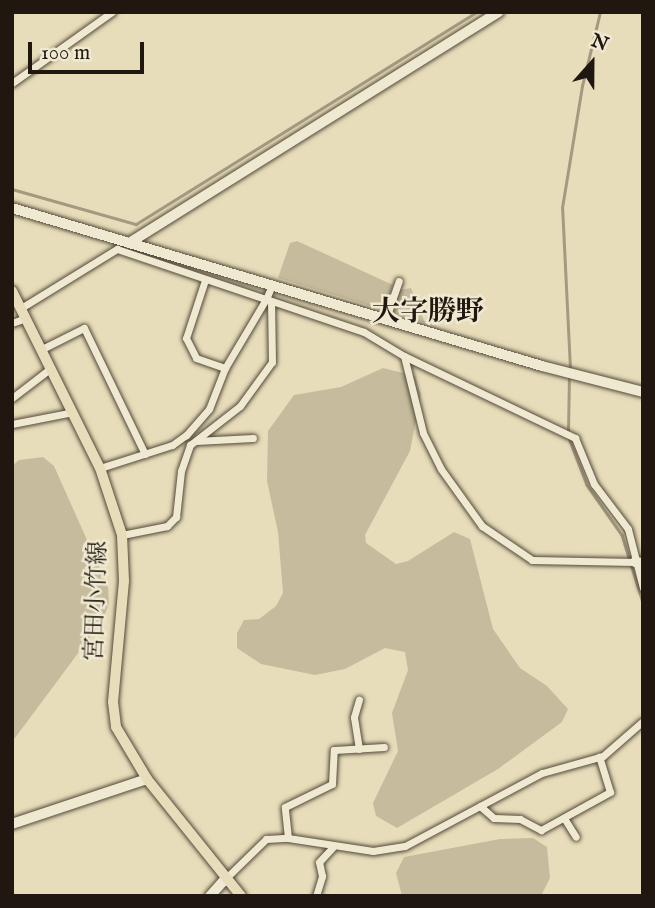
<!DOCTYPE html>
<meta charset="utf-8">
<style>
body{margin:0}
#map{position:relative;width:655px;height:908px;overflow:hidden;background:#e8ddba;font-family:"IM FELL English","Noto Serif JP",serif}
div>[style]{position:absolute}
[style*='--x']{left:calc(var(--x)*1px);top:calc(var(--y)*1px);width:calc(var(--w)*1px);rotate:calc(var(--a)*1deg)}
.green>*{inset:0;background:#c6bc9d}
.stream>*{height:2.5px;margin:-1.25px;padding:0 1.25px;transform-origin:1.25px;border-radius:1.25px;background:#a49a80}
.roads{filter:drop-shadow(0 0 2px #52493a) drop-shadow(0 0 2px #52493a)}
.street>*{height:7px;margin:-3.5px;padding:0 3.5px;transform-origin:3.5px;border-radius:3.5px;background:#f0e9d2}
.secondary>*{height:10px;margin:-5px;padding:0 5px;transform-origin:5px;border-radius:5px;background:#f0e9d2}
.primary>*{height:10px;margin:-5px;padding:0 5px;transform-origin:5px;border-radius:5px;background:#e8ddba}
span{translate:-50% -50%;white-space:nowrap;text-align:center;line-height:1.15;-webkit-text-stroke:5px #f0e9d2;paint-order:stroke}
.street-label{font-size:24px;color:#201810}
.quarter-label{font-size:28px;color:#201810;font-weight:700}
.frame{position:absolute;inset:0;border:14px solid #201810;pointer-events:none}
.north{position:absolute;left:557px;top:28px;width:70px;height:70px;-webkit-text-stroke:5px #f0e9d2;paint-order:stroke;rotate:21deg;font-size:19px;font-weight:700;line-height:28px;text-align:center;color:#201810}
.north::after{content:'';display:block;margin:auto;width:24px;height:32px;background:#201810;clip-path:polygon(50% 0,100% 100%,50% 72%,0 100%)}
.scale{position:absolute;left:28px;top:42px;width:116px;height:32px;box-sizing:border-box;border:4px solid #201810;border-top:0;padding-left:9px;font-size:21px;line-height:24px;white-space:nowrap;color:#201810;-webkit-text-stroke:5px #f0e9d2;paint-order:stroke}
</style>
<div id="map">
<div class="green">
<i style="clip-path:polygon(297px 241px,393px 285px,384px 310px,278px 278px,290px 243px)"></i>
<i style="clip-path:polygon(411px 288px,425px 323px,393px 313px,400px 290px)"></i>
<i style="clip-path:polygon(383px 368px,415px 376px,421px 394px,410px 451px,365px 535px,366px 543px,396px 564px,408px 561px,454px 532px,470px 539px,493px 629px,520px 668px,547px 686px,568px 709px,562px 722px,498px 769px,397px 828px,376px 816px,373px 803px,398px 751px,392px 713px,408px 670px,405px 652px,385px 648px,345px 669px,315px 675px,261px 664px,237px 648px,237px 633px,244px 620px,259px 619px,276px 606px,283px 593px,278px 532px,267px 481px,268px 431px,294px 395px,341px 387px)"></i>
<i style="clip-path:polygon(43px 457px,54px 466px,108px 587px,109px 604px,102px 621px,12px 742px,12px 466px,19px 460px)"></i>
<i style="clip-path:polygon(533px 838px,547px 847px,550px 878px,541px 896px,402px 896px,396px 873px,404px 857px,500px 839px)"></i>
</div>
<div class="stream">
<i style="--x:12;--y:189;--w:129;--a:15.8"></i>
<i style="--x:136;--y:224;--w:401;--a:-31.9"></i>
<i style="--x:570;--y:369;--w:161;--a:-92.8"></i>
<i style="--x:562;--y:208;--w:124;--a:-80.7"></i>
<i style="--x:582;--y:86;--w:76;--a:-76.3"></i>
<i style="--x:568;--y:432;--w:56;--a:-89"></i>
<i style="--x:569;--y:438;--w:50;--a:69"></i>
<i style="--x:587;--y:485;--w:61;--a:55"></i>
<i style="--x:622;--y:535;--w:71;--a:72.8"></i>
</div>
<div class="roads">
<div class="street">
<i style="--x:12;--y:83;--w:123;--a:-35.4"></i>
<i style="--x:205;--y:280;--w:61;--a:108.1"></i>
<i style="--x:186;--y:338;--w:22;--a:63"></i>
<i style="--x:196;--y:358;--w:31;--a:19"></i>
<i style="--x:272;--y:285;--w:15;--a:113"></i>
<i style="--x:266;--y:299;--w:103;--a:18.6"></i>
<i style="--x:364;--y:332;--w:47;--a:31"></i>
<i style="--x:404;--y:356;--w:190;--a:25.6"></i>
<i style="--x:575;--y:438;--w:50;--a:67.6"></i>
<i style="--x:594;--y:484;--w:56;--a:52.9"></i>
<i style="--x:628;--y:529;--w:61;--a:75.7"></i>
<i style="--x:21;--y:308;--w:113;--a:-31.6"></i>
<i style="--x:117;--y:249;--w:157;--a:18.6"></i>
<i style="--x:266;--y:299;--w:80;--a:120.7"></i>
<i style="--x:225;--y:368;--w:44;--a:111.3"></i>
<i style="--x:209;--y:409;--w:35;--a:131"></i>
<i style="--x:186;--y:435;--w:17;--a:144"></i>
<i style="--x:172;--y:445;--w:76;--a:162.3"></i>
<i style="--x:386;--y:318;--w:39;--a:-71"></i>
<i style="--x:12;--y:323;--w:15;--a:-20"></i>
<i style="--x:42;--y:349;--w:47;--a:-26.6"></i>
<i style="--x:84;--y:328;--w:140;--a:64.2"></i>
<i style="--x:404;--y:356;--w:79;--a:76.1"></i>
<i style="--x:423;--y:433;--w:40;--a:63.4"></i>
<i style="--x:441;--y:469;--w:70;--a:54.3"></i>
<i style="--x:482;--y:526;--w:60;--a:34.2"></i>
<i style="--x:532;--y:560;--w:103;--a:1.1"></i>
<i style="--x:12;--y:398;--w:49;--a:-37.6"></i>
<i style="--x:12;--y:424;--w:62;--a:-11.1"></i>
<i style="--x:196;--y:441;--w:57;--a:-3"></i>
<i style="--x:122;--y:535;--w:46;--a:-11.3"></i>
<i style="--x:167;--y:526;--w:13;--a:-45"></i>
<i style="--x:176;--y:517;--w:46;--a:-83.8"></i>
<i style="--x:181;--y:471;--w:28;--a:-71"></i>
<i style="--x:190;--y:445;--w:63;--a:-38"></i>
<i style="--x:240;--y:406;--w:54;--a:-54"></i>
<i style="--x:272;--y:362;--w:61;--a:-90.9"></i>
<i style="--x:359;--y:749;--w:32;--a:-99"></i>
<i style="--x:354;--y:717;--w:18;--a:-74"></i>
<i style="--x:480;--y:806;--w:18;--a:41"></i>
<i style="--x:494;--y:818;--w:26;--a:2"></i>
<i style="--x:520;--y:819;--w:24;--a:28"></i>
<i style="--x:541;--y:830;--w:79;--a:-28.8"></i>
<i style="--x:610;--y:792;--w:37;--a:-107"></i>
<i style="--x:564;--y:818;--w:22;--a:58"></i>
<i style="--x:288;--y:838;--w:31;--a:-96"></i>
<i style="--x:285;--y:807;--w:52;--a:-26.1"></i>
<i style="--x:332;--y:784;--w:34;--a:-87"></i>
<i style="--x:334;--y:750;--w:50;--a:-3.4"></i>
<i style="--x:226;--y:878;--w:56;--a:-44.3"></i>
<i style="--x:266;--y:839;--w:22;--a:-3"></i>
<i style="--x:288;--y:838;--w:86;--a:8.7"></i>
<i style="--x:373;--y:851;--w:32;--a:-9"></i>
<i style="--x:405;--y:846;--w:155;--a:-28.1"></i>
<i style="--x:542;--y:773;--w:63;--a:-15.6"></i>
<i style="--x:603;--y:756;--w:53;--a:-41.2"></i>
<i style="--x:316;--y:896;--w:21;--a:-73"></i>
<i style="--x:322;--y:876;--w:14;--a:-102"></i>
<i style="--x:319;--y:862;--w:22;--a:-47"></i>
</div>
<div class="secondary">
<i style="--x:12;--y:208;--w:553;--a:16.6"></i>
<i style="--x:542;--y:366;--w:104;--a:14.4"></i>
<i style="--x:129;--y:243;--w:436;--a:-32"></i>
<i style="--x:635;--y:562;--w:8;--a:7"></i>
<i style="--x:12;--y:824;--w:142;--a:-18.4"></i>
<i style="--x:210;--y:896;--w:24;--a:-48"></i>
</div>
<div class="primary">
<i style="--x:12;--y:291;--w:198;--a:63.6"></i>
<i style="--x:100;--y:468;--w:71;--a:71.8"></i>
<i style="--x:122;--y:535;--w:46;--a:87.5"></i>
<i style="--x:124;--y:581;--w:121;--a:95.2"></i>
<i style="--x:113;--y:702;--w:25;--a:83"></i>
<i style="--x:116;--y:727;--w:61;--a:59.2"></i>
<i style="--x:147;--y:779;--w:150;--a:51.2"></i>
</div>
</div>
<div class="street-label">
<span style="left:97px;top:601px;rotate:-88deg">宮田小竹線</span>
</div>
<div class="quarter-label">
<span style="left:428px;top:313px">大字勝野</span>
</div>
<div class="frame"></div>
<div class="north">N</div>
<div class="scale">100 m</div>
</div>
